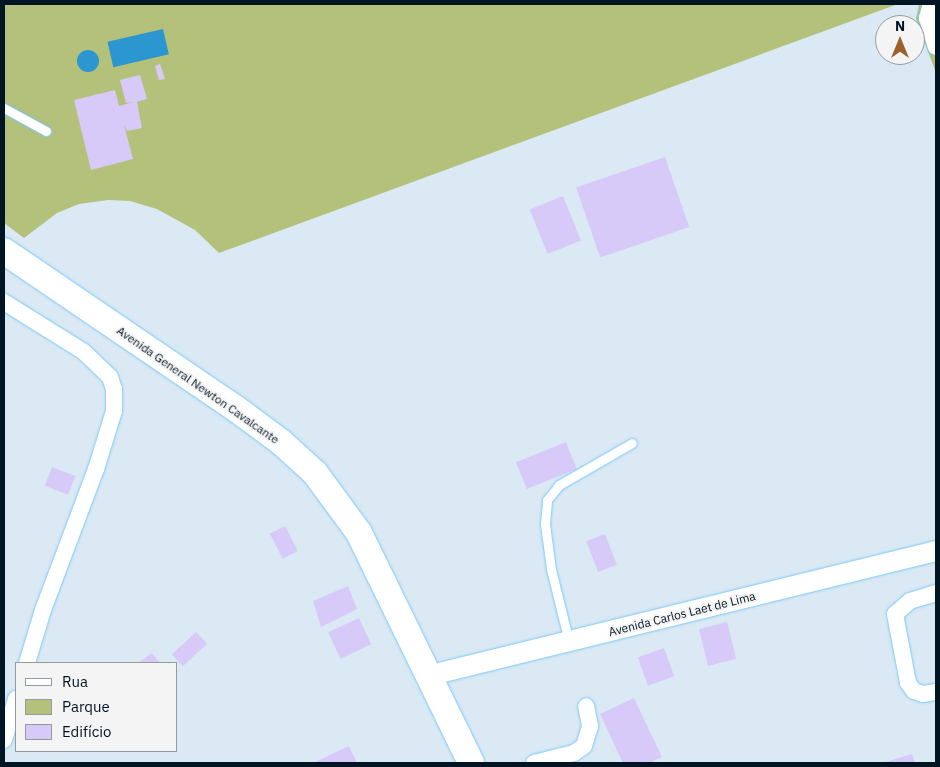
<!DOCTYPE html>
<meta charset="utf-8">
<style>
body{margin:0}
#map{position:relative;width:940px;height:767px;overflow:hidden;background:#dae9f3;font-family:"IBM Plex Sans",sans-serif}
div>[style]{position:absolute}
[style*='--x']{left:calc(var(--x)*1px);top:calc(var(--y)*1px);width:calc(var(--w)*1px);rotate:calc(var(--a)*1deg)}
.green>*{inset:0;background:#b3c17a}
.water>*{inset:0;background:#2c96d0;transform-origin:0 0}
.round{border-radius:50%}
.building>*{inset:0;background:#d7caf8;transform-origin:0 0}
.roads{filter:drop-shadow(0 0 1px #78c8fb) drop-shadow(0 0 1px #78c8fb)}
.service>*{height:9px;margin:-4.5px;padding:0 4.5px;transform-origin:4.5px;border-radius:4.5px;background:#fff}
.minor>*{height:16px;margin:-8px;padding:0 8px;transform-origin:8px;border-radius:8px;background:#fff}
.tertiary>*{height:20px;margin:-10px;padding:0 10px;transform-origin:10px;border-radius:10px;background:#fff}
.primary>*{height:26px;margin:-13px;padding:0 13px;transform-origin:13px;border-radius:13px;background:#fff}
span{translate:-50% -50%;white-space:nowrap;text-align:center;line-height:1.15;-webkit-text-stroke:4px #f4f4f4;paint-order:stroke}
.street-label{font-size:12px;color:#001523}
.frame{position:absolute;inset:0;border:5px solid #001523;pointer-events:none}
.legend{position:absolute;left:15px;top:662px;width:162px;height:90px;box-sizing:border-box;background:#f4f4f4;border:1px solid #929ba0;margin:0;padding:6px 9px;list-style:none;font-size:15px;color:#001523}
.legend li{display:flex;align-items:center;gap:10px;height:25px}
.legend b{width:25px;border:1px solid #929ba0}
.north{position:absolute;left:875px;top:15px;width:50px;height:50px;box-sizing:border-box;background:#f4f4f4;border:1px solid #929ba0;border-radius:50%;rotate:0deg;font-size:14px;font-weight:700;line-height:20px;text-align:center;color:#001523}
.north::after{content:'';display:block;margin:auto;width:18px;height:22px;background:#9f5f29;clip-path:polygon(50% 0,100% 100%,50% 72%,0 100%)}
</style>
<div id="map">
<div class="green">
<i style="clip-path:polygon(4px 4px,898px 4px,219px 253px,195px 230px,157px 209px,130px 201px,108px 200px,79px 204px,57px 213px,24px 238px,4px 223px)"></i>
<i style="clip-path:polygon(919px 4px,936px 4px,936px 73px,916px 19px)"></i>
</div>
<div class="water">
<i style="left:163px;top:29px;width:26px;height:57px;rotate:77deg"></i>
<i class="round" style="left:77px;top:50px;width:22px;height:22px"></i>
</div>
<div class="building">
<i style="clip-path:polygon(160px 64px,165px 79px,159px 80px,155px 66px)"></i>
<i style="clip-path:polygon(140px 75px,147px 99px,137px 102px,142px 128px,127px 131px,124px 125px,133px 159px,91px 170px,74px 100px,115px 90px,119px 106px,134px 102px,126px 103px,120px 80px)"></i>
<i style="left:665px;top:157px;width:74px;height:94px;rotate:71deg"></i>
<i style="left:563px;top:196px;width:48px;height:36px;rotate:68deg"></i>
<i style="left:566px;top:442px;width:29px;height:54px;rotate:68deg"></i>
<i style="left:52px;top:467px;width:25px;height:20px;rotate:21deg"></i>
<i style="left:285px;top:526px;width:28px;height:17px;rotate:63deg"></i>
<i style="left:605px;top:534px;width:33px;height:20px;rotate:69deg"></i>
<i style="clip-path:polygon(348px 586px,357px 609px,321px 627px,313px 601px)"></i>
<i style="left:359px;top:618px;width:29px;height:34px;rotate:65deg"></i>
<i style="left:727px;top:622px;width:38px;height:29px;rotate:76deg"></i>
<i style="left:196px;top:632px;width:16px;height:33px;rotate:47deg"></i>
<i style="left:664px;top:648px;width:30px;height:28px;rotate:70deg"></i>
<i style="clip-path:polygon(152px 653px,160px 663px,138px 663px)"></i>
<i style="clip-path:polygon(634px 698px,662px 757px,649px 763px,623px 763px,600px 714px)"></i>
<i style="clip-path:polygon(349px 746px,357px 763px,313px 763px)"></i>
<i style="clip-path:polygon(912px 754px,915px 763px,882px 763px)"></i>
</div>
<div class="roads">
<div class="service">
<i style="--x:4;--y:108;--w:48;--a:28.7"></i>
<i style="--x:569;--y:642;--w:75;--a:-103.9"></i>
<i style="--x:551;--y:569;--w:45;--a:-97.6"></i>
<i style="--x:545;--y:524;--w:24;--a:-85"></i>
<i style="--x:547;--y:500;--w:19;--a:-51"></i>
<i style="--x:559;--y:485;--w:84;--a:-29.9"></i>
</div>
<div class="minor">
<i style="--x:931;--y:4;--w:15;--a:106"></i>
<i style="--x:927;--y:18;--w:30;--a:73"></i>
<i style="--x:4;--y:302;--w:94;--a:32"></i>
<i style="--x:84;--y:352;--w:36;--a:44"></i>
<i style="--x:110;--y:377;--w:13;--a:72"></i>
<i style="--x:114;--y:389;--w:22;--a:90"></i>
<i style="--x:114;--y:411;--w:61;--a:107.2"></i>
<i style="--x:96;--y:469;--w:151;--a:110.6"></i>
<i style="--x:43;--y:610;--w:55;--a:106.8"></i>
<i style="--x:936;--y:593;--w:27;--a:163"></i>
<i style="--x:910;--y:601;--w:20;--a:139"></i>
<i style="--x:895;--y:614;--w:70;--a:79.3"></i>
<i style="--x:908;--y:683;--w:10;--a:53"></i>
<i style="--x:914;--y:691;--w:9;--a:18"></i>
<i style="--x:923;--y:694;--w:13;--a:-9"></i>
<i style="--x:4;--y:740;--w:43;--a:-73.7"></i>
<i style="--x:534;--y:763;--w:41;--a:-14"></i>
<i style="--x:574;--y:753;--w:12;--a:-35"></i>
<i style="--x:584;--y:746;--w:21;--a:-73"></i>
<i style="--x:590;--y:726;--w:20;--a:-101"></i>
</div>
<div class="tertiary">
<i style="--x:427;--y:676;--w:524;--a:-13.8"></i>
</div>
<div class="primary">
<i style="--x:4;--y:251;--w:279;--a:34.2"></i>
<i style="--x:235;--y:408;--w:57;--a:36.5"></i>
<i style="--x:281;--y:442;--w:46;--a:42.4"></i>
<i style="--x:315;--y:473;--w:74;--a:53.7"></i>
<i style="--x:359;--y:533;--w:256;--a:64"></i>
</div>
</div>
<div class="street-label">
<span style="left:198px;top:385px;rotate:35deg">Avenida General Newton Cavalcante</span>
<span style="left:682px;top:614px;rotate:-14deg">Avenida Carlos Laet de Lima</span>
</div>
<div class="frame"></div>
<ul class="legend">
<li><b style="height:6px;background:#fff"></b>Rua</li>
<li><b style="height:14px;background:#b3c17a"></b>Parque</li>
<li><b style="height:14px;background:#d7caf8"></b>Edifício</li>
</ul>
<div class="north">N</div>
</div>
